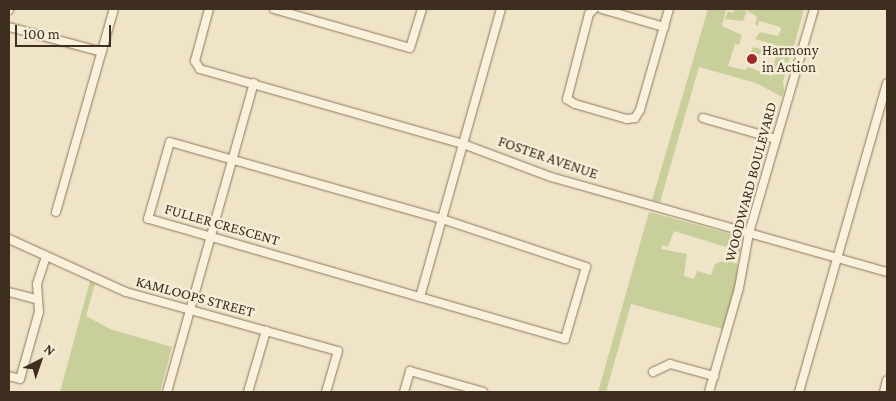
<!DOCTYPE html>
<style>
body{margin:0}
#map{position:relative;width:896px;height:401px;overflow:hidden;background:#f0e4c8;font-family:"Crimson Pro",serif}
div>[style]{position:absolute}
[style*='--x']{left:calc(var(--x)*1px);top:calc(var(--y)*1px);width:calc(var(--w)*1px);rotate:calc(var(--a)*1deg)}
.green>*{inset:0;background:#c9cf9b}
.roads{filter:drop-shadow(0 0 1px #8d765c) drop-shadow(0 0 1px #8d765c)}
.street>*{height:8px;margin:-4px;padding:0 4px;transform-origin:4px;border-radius:4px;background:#faf1dc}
.dots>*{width:14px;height:14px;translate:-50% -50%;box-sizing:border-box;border:2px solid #f7eed8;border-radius:50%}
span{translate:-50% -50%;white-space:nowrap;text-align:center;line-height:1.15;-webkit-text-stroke:4.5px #f7eed8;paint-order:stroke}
.poi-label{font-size:15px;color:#3d2e20}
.left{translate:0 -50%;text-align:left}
.street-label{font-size:15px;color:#3d2e20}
.frame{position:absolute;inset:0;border:10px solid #3d2e20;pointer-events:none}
.north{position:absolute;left:15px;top:336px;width:50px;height:50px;-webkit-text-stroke:4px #f7eed8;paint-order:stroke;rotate:41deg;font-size:14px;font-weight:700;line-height:20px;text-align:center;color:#3d2e20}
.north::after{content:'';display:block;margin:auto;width:18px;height:22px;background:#3d2e20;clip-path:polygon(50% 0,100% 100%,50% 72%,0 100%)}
.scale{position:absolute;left:15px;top:25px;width:96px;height:22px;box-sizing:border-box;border:2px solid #3d2e20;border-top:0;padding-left:6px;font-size:15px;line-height:18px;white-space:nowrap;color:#3d2e20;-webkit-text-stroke:4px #f7eed8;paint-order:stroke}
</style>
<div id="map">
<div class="green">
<i style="clip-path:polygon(708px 9px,734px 9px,726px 10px,722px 26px,742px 35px,739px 45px,735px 44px,728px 66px,745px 70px,747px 67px,751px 68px,772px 76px,776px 55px,770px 54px,769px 57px,751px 52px,753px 47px,790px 57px,783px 81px,784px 91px,782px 97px,756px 83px,699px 67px,660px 202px,652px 200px)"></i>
<i style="clip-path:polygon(735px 9px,747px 11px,743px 21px,725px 19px,728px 11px,732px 13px)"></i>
<i style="clip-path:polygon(745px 9px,804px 9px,793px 50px,755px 39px,760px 32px,778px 36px,781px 30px,780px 27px,759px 21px,758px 26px,755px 24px,757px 17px)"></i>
<i style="clip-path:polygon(649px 212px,741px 237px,740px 254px,734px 254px,726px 247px,674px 231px,668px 247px,663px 245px,661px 249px,687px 254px,684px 276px,694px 279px,697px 271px,711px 275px,715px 264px,725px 260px,738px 264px,735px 288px,723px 329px,631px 304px,606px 392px,598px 392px)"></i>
<i style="clip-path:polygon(90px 281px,95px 284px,86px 316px,110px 329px,172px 347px,160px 392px,60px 392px)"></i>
</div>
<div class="roads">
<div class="street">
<i style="--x:209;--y:9;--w:54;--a:105.1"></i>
<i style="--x:195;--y:61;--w:9;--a:58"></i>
<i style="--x:200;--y:69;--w:273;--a:15.9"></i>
<i style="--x:463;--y:144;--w:94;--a:20.6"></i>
<i style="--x:551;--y:177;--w:349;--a:15.8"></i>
<i style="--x:274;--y:9;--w:141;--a:16"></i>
<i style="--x:410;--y:48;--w:41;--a:-72.9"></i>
<i style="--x:594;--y:9;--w:7;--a:135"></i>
<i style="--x:589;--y:14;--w:88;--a:104.5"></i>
<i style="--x:567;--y:99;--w:9;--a:32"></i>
<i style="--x:575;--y:104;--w:54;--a:16.1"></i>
<i style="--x:627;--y:119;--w:8;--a:-7"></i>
<i style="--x:635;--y:118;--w:9;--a:-58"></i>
<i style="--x:640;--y:110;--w:105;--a:-74"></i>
<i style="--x:602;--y:9;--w:65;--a:16.2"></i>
<i style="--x:9;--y:10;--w:1;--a:-90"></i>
<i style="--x:9;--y:27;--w:96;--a:15"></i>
<i style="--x:703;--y:118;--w:76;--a:16"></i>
<i style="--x:170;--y:142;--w:283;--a:15.8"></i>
<i style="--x:442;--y:219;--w:152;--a:18.4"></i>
<i style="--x:586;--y:267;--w:75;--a:106.3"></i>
<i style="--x:565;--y:339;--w:434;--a:-163.9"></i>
<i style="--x:148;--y:219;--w:80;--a:-74.1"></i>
<i style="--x:56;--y:212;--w:211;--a:-74.1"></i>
<i style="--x:9;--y:239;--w:128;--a:24.4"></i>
<i style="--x:126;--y:292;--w:220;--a:15.6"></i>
<i style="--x:338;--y:351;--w:43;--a:106.3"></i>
<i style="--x:9;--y:292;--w:27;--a:15"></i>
<i style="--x:420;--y:297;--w:299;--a:-74.3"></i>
<i style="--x:653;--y:372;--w:19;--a:-25"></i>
<i style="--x:670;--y:364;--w:46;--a:15.3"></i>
<i style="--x:9;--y:376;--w:11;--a:15"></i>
<i style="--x:20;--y:379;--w:70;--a:-74.2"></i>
<i style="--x:39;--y:312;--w:28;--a:-94"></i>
<i style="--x:37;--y:284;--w:29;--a:-72"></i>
<i style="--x:167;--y:392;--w:321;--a:-74.3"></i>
<i style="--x:248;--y:392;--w:64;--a:-73.6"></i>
<i style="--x:404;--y:392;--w:22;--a:-74"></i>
<i style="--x:410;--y:371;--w:76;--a:16"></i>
<i style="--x:709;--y:392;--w:108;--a:-73.9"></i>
<i style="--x:739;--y:288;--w:56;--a:-79.7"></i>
<i style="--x:749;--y:233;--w:233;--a:-73.8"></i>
<i style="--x:799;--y:392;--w:321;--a:-74.1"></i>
<i style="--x:884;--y:392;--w:12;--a:-76"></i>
</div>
</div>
<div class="dots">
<i style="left:752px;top:59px;background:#9e2a2b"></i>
</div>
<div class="poi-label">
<span class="left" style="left:762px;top:59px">Harmony<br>in Action</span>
</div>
<div class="street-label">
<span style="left:548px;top:158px;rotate:19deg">FOSTER AVENUE</span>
<span style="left:751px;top:182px;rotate:-75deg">WOODWARD BOULEVARD</span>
<span style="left:222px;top:225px;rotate:16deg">FULLER CRESCENT</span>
<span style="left:195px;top:297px;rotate:15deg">KAMLOOPS STREET</span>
</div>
<div class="frame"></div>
<div class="north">N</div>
<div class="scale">100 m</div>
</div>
